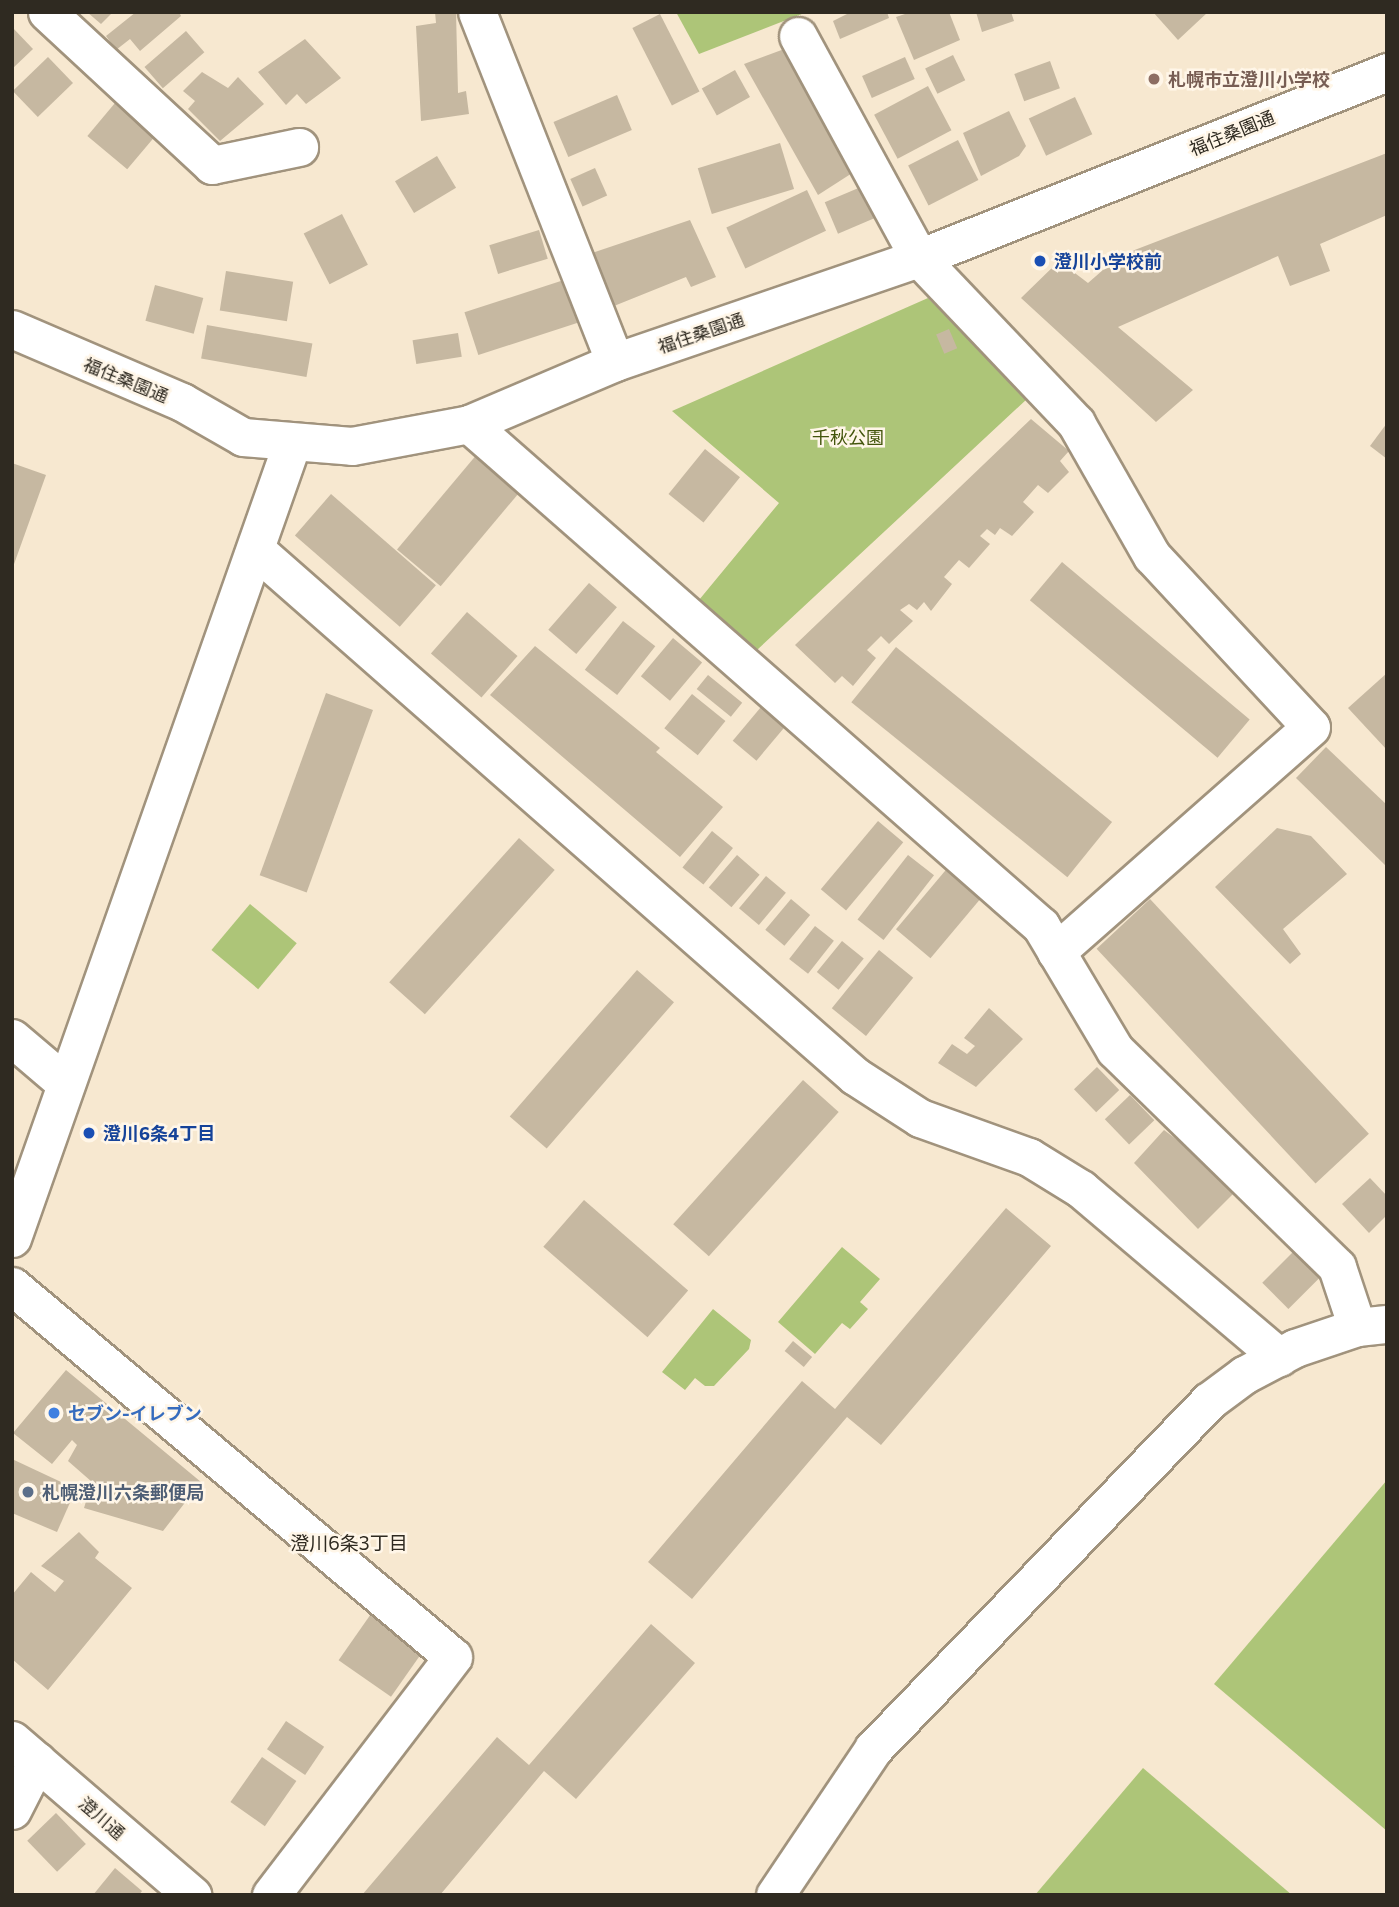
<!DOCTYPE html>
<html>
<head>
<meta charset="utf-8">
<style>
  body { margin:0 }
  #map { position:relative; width:1399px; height:1907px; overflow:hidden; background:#f7e8d0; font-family:Commissioner,"Noto Sans JP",sans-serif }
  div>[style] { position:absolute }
  .green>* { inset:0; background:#adc578; transform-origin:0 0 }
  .building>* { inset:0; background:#c6b8a1; transform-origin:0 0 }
  .roads { filter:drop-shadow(2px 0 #a1937d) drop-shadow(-2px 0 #a1937d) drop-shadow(0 2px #a1937d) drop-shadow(0 -2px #a1937d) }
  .minor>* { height:37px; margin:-18.5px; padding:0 18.5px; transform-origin:18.5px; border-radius:18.5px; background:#fff }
  .dots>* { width:19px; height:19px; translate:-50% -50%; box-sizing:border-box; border:4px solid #fff6e8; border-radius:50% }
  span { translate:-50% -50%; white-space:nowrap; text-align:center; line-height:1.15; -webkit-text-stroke:5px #fff6e8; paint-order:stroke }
  .education-label { font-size:18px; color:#785e54; font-weight:700 }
  .left { translate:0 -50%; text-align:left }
  .street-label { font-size:18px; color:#2f2a21 }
  .transit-label { font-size:18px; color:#164399; font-weight:700 }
  .park-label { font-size:18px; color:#43550c }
  .shop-label { font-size:18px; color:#366cbe; font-weight:700 }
  .service-label { font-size:18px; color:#4e5e75; font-weight:700 }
  .neighbourhood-label { font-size:19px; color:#2f2a21 }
  .frame { position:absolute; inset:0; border:14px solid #2f2a21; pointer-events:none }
</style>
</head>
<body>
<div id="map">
  <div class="green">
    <i style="clip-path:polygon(676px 12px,807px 12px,699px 54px)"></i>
    <i style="clip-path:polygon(928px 298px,1027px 399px,757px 650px,699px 600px,779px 503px,672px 411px)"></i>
    <i style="left:250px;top:904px;width:61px;height:60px;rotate:40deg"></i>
    <i style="clip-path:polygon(842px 1247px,880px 1279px,860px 1302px,868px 1309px,850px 1329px,842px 1323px,815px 1354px,778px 1322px)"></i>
    <i style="clip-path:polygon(713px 1309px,751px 1340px,749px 1349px,714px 1386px,705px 1386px,695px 1378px,685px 1390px,662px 1372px)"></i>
    <i style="clip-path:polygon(1387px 1480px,1387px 1831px,1214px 1684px)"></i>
    <i style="clip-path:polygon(1143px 1768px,1292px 1895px,1035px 1895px)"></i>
  </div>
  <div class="building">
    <i style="clip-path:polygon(87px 12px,113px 12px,101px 24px)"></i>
    <i style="clip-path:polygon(136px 12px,179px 12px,181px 16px,140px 51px,130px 39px,116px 50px,106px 36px)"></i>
    <i style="clip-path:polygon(435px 12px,456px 12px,458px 93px,466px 91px,469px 114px,421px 121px,416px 26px,436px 23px)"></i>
    <i style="clip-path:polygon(851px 12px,887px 12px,889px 18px,840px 39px,833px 21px)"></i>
    <i style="clip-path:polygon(911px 12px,949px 12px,960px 40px,914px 60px,896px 17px)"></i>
    <i style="clip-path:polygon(976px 12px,1011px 12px,1014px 21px,982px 32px)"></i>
    <i style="clip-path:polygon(1153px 12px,1208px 12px,1178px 40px)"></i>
    <i style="left:660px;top:14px;width:87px;height:31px;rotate:63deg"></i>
    <i style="clip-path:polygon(12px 27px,33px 49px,12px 69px)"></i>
    <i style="left:186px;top:31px;width:28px;height:55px;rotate:49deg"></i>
    <i style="clip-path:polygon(305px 39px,341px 78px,306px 104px,297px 94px,286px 105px,258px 72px)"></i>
    <i style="clip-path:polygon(787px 48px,860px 168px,818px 195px,744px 64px)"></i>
    <i style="left:953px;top:55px;width:28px;height:31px;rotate:64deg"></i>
    <i style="left:48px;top:57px;width:36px;height:49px;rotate:46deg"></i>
    <i style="left:905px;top:57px;width:24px;height:47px;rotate:66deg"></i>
    <i style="left:1050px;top:61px;width:29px;height:38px;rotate:70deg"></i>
    <i style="left:735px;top:70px;width:31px;height:38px;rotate:61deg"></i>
    <i style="clip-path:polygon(202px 72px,228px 88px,238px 77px,264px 104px,220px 141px,188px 109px,195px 101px,183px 91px)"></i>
    <i style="left:928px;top:86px;width:50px;height:61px;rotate:62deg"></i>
    <i style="left:617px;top:95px;width:38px;height:69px;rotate:67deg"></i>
    <i style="left:1075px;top:97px;width:41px;height:51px;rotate:65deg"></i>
    <i style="left:115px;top:103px;width:52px;height:43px;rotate:40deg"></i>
    <i style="clip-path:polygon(1009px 111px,1026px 146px,1019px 156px,981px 176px,963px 133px)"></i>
    <i style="left:958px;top:140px;width:45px;height:56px;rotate:63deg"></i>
    <i style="left:780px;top:143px;width:48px;height:86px;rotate:73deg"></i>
    <i style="clip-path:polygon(1387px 153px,1387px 215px,1320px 244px,1330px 271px,1290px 286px,1278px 256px,1118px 327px,1193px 390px,1156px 422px,1021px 298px,1059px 261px,1088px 283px,1119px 256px)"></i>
    <i style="left:437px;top:156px;width:37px;height:49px;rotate:59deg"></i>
    <i style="left:595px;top:168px;width:30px;height:27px;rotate:66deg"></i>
    <i style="left:868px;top:184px;width:34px;height:47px;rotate:67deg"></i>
    <i style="left:807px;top:190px;width:45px;height:89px;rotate:65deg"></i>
    <i style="left:342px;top:214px;width:57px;height:43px;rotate:63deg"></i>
    <i style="clip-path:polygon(690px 220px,716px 277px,691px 287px,686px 277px,614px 306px,592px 253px)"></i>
    <i style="left:539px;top:230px;width:30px;height:52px;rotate:73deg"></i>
    <i style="left:226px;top:271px;width:68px;height:40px;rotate:9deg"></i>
    <i style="left:570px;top:278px;width:45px;height:111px;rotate:72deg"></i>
    <i style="left:155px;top:285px;width:50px;height:37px;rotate:15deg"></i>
    <i style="left:207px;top:325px;width:107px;height:34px;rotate:10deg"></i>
    <i style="left:949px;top:329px;width:21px;height:14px;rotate:67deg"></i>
    <i style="left:458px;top:333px;width:24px;height:46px;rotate:81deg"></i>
    <i style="clip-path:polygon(1031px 419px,1069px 451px,1060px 461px,1069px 472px,1048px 493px,1038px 485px,1023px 502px,1034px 512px,1012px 536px,1000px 528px,995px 535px,987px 529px,980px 536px,990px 544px,969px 568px,959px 560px,944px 577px,952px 584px,931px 611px,924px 602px,917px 610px,909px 604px,900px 610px,913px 621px,889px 644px,881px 636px,867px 650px,876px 658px,853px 686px,842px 676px,835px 683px,795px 645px)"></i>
    <i style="clip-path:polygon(1387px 423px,1387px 459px,1370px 446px)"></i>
    <i style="left:705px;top:449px;width:45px;height:58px;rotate:39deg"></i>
    <i style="left:478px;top:453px;width:57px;height:126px;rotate:40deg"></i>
    <i style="clip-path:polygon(12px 463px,46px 475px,13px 567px,12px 567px)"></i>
    <i style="left:331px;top:494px;width:139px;height:55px;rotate:41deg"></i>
    <i style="left:1062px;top:562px;width:245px;height:50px;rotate:40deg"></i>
    <i style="left:589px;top:583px;width:37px;height:62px;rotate:41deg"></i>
    <i style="left:467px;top:612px;width:67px;height:55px;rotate:41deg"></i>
    <i style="left:623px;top:621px;width:41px;height:62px;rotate:38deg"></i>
    <i style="left:673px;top:638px;width:38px;height:50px;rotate:40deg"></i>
    <i style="clip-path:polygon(535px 646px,660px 748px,656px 752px,723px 807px,680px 857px,490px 695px)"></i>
    <i style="left:896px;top:647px;width:278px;height:71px;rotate:39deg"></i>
    <i style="clip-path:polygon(1387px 673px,1387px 750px,1348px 708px)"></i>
    <i style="left:708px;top:675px;width:44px;height:18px;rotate:39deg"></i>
    <i style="left:326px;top:693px;width:50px;height:194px;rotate:20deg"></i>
    <i style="left:692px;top:694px;width:43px;height:44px;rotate:39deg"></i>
    <i style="left:761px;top:707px;width:31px;height:44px;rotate:40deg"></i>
    <i style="clip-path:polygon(1326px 747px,1387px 805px,1387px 867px,1296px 778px)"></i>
    <i style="left:878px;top:821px;width:33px;height:89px;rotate:40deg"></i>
    <i style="clip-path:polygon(1277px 828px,1311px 836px,1347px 874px,1283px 929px,1301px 954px,1290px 964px,1215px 887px)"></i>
    <i style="left:712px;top:831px;width:27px;height:47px;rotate:39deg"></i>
    <i style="left:519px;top:838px;width:48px;height:194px;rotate:42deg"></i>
    <i style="left:737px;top:855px;width:30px;height:43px;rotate:41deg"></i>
    <i style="left:908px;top:855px;width:33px;height:82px;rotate:38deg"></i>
    <i style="left:950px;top:865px;width:45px;height:84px;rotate:40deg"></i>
    <i style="left:766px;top:876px;width:26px;height:42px;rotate:40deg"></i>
    <i style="left:791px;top:899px;width:25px;height:40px;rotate:40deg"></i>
    <i style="left:1150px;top:899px;width:321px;height:73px;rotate:47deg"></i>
    <i style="left:815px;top:926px;width:24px;height:42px;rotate:38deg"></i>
    <i style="left:842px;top:941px;width:28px;height:40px;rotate:39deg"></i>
    <i style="left:879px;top:950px;width:44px;height:75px;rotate:39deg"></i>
    <i style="left:637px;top:970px;width:49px;height:194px;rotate:41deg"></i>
    <i style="clip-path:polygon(989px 1008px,1023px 1039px,976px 1087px,938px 1063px,952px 1044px,967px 1054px,975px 1046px,964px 1038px)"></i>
    <i style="left:1097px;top:1067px;width:32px;height:32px;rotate:46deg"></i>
    <i style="left:803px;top:1080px;width:48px;height:194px;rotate:42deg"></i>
    <i style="left:1130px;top:1095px;width:35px;height:35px;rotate:46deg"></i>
    <i style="clip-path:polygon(1164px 1130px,1180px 1142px,1186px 1135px,1239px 1188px,1198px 1229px,1134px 1163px)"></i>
    <i style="clip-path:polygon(1370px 1178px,1387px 1196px,1387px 1215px,1369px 1233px,1342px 1204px)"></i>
    <i style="left:584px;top:1200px;width:138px;height:62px;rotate:41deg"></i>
    <i style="clip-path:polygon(1006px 1208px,1051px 1246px,881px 1445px,847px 1417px,692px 1599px,648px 1562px,802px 1381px,835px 1409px)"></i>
    <i style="left:1299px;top:1246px;width:37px;height:52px;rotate:45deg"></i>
    <i style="left:793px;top:1341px;width:25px;height:13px;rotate:40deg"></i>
    <i style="clip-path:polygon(66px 1370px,201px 1482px,163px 1531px,84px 1508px,92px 1482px,68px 1461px,77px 1445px,72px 1440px,52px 1464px,13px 1433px)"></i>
    <i style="clip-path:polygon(12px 1459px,76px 1489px,57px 1532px,12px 1513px)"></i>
    <i style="clip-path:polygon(79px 1532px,99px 1552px,95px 1558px,132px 1588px,48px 1690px,12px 1659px,12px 1595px,31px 1572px,55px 1592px,64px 1581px,41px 1566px)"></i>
    <i style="left:373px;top:1611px;width:64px;height:60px;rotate:35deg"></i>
    <i style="clip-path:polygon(651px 1624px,695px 1663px,576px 1799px,544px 1771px,440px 1895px,362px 1895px,497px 1737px,529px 1765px)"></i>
    <i style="left:286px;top:1721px;width:46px;height:34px;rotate:34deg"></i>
    <i style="left:262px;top:1757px;width:42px;height:55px;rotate:35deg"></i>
    <i style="left:56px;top:1813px;width:43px;height:40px;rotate:46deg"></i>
    <i style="clip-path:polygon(115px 1868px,142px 1891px,139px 1895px,93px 1895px)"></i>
  </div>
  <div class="roads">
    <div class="minor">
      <i style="left:47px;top:12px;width:225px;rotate:42.8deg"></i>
      <i style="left:212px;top:165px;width:89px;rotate:-11.7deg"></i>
      <i style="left:477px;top:12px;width:376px;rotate:68.5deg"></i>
      <i style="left:798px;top:36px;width:253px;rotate:61.4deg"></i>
      <i style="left:919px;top:258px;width:228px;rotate:46.4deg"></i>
      <i style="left:1076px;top:423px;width:153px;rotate:60.3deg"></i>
      <i style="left:1152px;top:556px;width:233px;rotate:47.1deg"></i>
      <i style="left:1311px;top:727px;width:340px;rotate:138.6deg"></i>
      <i style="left:12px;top:329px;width:185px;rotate:23.2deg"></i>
      <i style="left:182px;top:402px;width:70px;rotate:29.8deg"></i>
      <i style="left:243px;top:437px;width:109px;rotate:4.7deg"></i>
      <i style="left:352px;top:446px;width:119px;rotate:-10.6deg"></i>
      <i style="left:469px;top:424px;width:159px;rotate:-23deg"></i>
      <i style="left:615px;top:362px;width:321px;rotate:-18.9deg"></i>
      <i style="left:919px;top:258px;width:504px;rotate:-21.67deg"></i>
      <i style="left:469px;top:424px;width:761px;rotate:41.27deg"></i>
      <i style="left:1041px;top:926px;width:144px;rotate:59.2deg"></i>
      <i style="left:1115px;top:1050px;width:310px;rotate:44.3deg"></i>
      <i style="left:1337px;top:1267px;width:63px;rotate:71.6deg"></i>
      <i style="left:256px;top:550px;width:797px;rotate:41.29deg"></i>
      <i style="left:855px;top:1076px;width:77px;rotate:32.9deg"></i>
      <i style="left:920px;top:1118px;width:116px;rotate:19.7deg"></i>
      <i style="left:1029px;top:1157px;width:61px;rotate:31.6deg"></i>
      <i style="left:1081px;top:1189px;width:260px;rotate:40.3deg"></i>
      <i style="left:12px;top:1038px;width:70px;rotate:40.3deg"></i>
      <i style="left:12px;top:1238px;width:843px;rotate:-70.6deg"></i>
      <i style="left:12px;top:1286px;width:576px;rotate:40.07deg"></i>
      <i style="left:453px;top:1657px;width:300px;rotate:127.4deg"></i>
      <i style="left:12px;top:1740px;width:238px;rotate:40.7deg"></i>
      <i style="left:12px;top:1810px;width:55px;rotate:-63deg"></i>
      <i style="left:775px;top:1895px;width:176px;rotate:-56.1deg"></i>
      <i style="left:873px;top:1749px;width:484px;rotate:-46deg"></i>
      <i style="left:1209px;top:1401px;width:44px;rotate:-36.6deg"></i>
      <i style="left:1244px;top:1375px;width:58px;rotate:-27.9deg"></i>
      <i style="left:1295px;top:1348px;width:65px;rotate:-18.7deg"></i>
      <i style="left:1357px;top:1327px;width:30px;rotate:-6deg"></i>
    </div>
  </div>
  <div class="dots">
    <i style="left:1154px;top:79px;background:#8d6e63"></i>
    <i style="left:1040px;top:261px;background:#1a4fb4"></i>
    <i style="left:89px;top:1133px;background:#1a4fb4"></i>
    <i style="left:54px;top:1413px;background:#3f7fe0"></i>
    <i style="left:28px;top:1492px;background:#5c6f8a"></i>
  </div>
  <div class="education-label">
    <span class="left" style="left:1168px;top:79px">札幌市立澄川小学校</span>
  </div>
  <div class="street-label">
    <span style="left:1232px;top:133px;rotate:-22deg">福住桑園通</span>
    <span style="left:701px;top:333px;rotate:-19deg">福住桑園通</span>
    <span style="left:126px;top:380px;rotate:22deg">福住桑園通</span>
    <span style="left:102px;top:1818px;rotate:41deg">澄川通</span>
  </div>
  <div class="transit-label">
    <span class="left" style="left:1054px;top:261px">澄川小学校前</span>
    <span class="left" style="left:103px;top:1133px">澄川6条4丁目</span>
  </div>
  <div class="park-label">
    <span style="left:848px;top:437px">千秋公園</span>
  </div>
  <div class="shop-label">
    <span class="left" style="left:68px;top:1413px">セブン-イレブン</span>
  </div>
  <div class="service-label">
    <span class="left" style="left:42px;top:1492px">札幌澄川六条郵便局</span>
  </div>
  <div class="neighbourhood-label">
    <span style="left:349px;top:1543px">澄川6条3丁目</span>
  </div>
  <div class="frame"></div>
</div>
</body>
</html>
